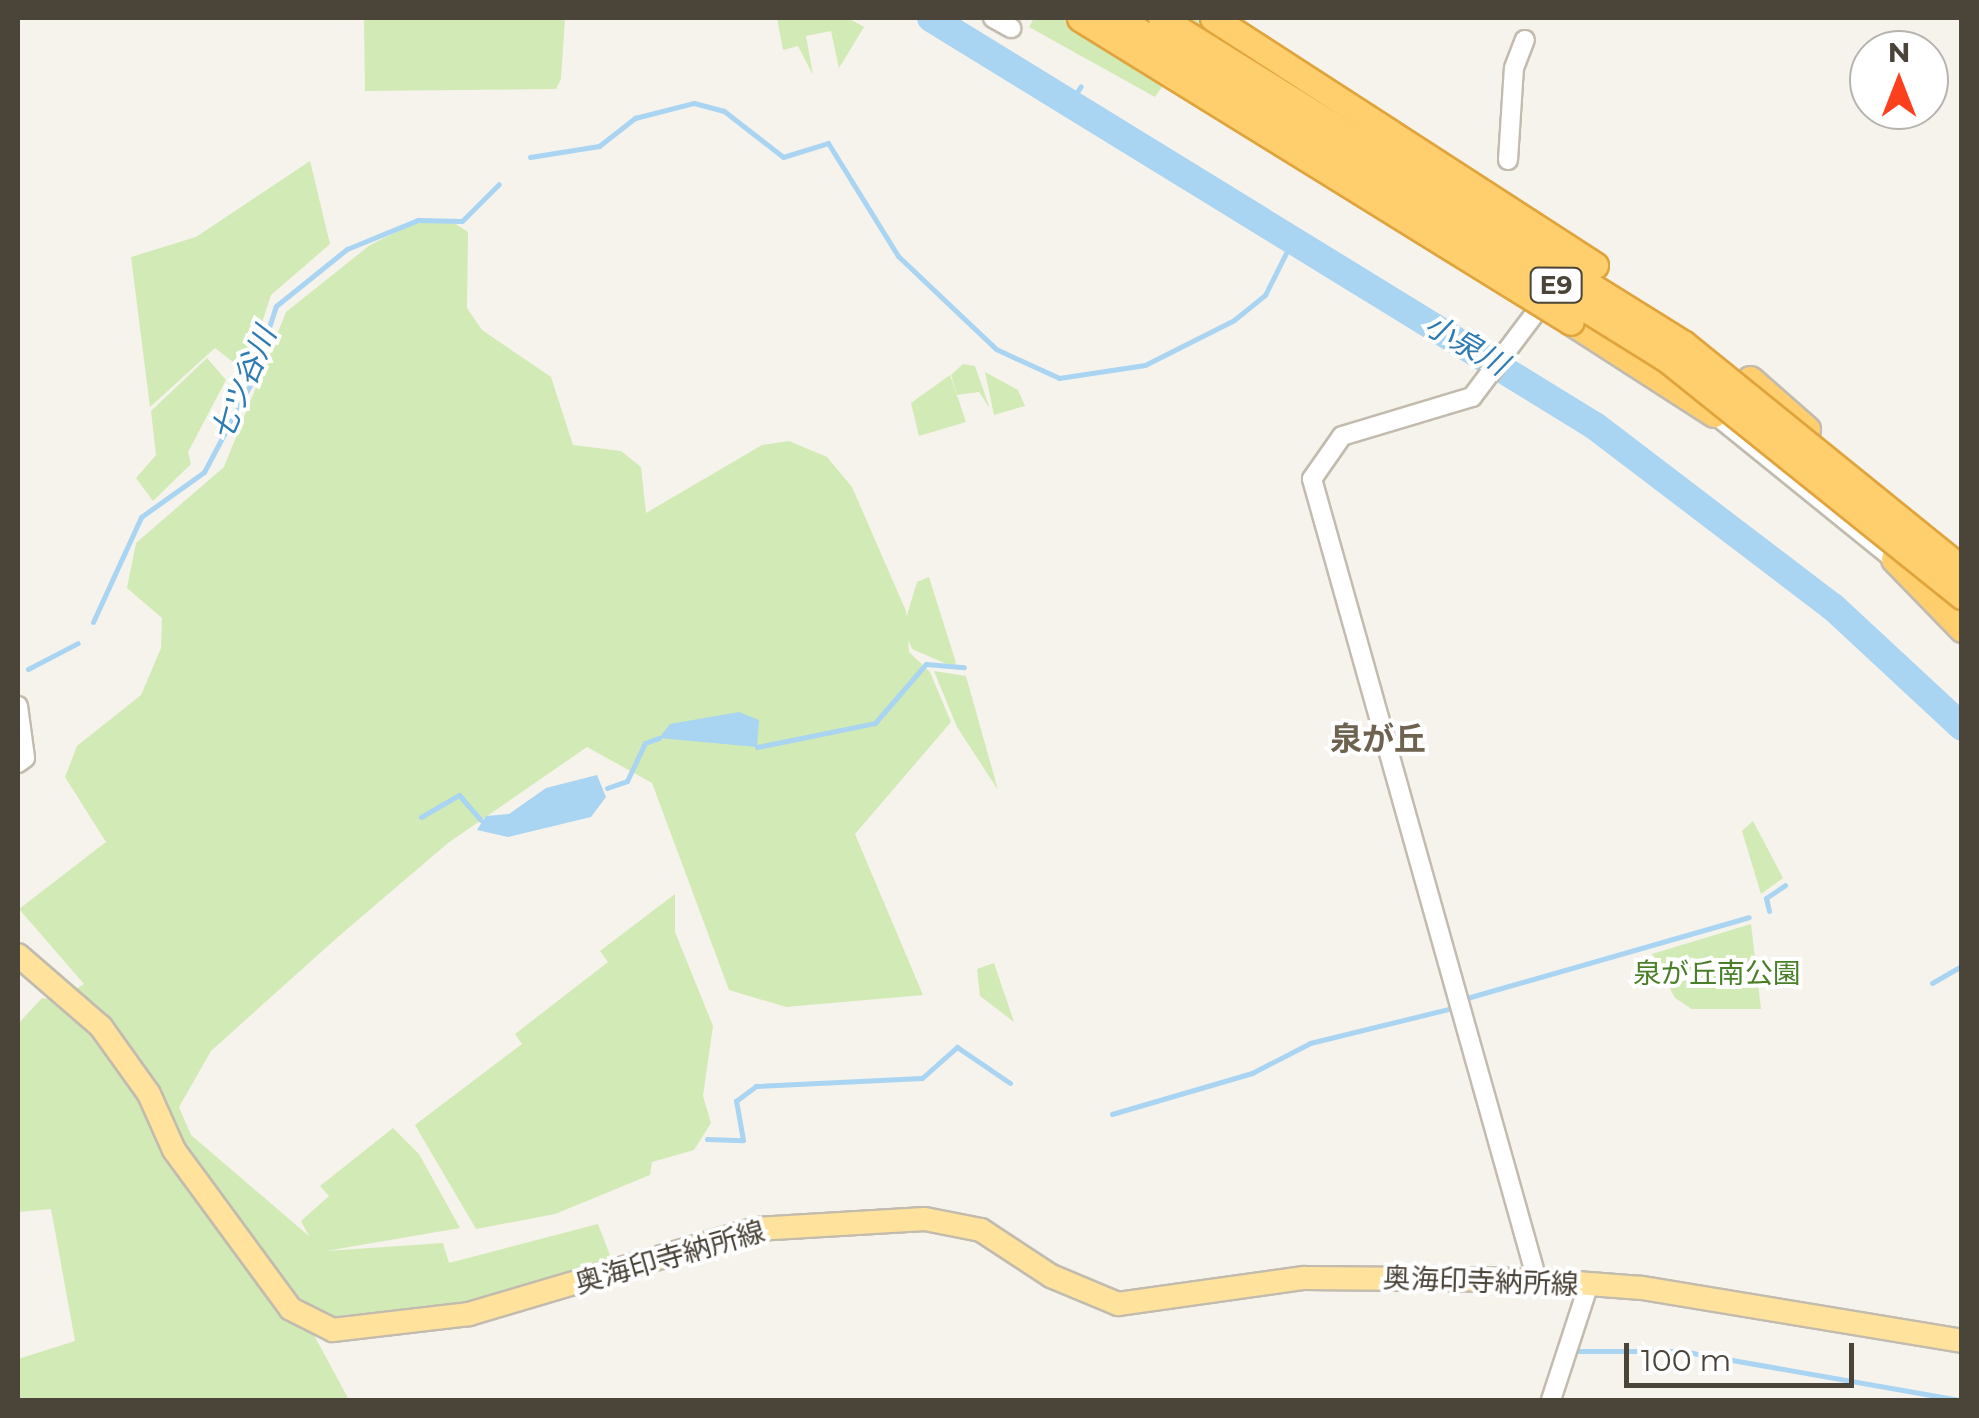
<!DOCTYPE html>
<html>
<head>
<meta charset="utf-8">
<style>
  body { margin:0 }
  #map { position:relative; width:1979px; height:1418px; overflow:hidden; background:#f6f3ec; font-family:Montserrat,"Noto Sans JP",sans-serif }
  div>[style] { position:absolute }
  .green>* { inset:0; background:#d2eab5 }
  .water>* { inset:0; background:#a9d4f2 }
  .stream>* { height:5px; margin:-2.5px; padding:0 2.5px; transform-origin:2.5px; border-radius:2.5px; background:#a9d4f2 }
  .river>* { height:28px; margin:-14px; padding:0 14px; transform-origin:14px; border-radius:14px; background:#a9d4f2 }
  .roads { filter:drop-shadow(2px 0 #c2bbae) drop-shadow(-2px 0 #c2bbae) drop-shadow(0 2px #c2bbae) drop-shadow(0 -2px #c2bbae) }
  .minor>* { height:18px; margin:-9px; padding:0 9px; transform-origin:9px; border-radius:9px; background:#fff }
  .major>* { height:22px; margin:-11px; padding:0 11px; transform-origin:11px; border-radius:11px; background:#ffe39c }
  .highway>* { height:25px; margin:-12.5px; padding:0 12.5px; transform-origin:12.5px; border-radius:12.5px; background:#ffcf6e }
  .bridges { filter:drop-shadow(2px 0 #e0a43c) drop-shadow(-2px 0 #e0a43c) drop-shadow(0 2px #e0a43c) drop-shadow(0 -2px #e0a43c) }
  .highway-bridge>* { height:25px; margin:-12.5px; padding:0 12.5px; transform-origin:12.5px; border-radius:12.5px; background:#ffcf6e }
  span { translate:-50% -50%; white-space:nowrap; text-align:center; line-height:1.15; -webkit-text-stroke:8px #fff; paint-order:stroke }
  .shield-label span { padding:2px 8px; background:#fff; border:2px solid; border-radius:8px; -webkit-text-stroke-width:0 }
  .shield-label { font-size:25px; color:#4b4439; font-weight:700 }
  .park-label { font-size:28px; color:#4a7f2a }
  .street-label { font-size:28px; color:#4b4439 }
  .water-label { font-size:30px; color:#2e7ab2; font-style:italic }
  .quarter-label { font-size:32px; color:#6e6250; font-weight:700 }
  .frame { position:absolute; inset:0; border:20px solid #4b4439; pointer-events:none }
  .north { position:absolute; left:1849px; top:30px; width:100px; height:100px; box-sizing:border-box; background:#fff; border:2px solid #b7b4b0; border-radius:50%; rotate:0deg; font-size:28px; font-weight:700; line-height:40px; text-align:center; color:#4b4439 }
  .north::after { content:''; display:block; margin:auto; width:35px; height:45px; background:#fc3f1d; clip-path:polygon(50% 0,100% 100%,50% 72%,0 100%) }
  .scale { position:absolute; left:1624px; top:1343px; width:230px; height:45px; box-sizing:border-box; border:5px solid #4b4439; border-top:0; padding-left:12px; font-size:30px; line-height:35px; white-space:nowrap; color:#4b4439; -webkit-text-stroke:8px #fff; paint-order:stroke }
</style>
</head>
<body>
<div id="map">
  <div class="green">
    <i style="clip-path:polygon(364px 18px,565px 18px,561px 79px,556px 89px,365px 91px)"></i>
    <i style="clip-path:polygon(848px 18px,864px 27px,839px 68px,831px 31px,806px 36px,813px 75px,798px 46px,783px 50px,777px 18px)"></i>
    <i style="clip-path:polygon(1034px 18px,1208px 18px,1155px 97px,1029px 27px)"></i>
    <i style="clip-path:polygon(310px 161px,330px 244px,271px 295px,246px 372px,215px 348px,150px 407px,131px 257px,196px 237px)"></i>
    <i style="clip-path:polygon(419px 221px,451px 221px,468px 232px,467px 308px,482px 330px,551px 377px,573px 445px,621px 451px,641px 467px,646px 513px,762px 445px,789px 441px,827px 457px,852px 487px,906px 611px,909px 652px,930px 672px,951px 722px,855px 834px,923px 995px,786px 1007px,729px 990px,652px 783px,587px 747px,448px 843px,339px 936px,211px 1051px,179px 1107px,191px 1135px,309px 1236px,301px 1221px,329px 1196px,320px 1186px,393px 1128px,419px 1154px,460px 1228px,326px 1251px,443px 1243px,449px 1263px,598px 1224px,611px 1258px,595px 1271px,469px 1305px,308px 1324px,349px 1400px,18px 1400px,18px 1359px,75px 1341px,51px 1209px,18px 1212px,18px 1024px,42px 998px,58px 1001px,84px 984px,19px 909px,106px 842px,65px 777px,77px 746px,141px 695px,161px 648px,162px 618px,127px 588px,136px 543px,224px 467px,286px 312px,370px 245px)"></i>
    <i style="clip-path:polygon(207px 358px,226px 380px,188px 452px,191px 464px,153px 501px,136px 478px,156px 455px,151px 411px)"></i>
    <i style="clip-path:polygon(963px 364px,975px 366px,990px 409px,979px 392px,957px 395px,951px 375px)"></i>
    <i style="clip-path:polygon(985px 372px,1018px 390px,1025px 406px,994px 415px)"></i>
    <i style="clip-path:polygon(950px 375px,966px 422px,919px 436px,911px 403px)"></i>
    <i style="clip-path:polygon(929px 577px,956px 663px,951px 666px,912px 649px,903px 628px,917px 582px)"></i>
    <i style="clip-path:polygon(934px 671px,966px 676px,998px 790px,957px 727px)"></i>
    <i style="clip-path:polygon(1753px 821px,1783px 878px,1761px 894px,1742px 831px)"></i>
    <i style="clip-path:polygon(675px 894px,675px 932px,713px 1026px,703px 1096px,711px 1123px,694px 1150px,652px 1162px,650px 1175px,555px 1214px,476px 1229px,415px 1125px,522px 1044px,515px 1034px,608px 962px,600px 951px)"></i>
    <i style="clip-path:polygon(1751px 924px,1761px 1009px,1692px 1009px,1675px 998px,1652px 954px)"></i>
    <i style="clip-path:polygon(994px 963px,1014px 1022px,980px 996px,977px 969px)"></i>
  </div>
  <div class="water">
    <i style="clip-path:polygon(739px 712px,759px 720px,757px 747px,659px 738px,670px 724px)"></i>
    <i style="clip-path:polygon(597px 775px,606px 797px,591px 817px,508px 837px,477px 830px,486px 816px,509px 814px,546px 788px)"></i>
  </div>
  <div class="stream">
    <i style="left:1069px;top:105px;width:22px;rotate:-58deg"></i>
    <i style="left:530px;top:157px;width:70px;rotate:-9.1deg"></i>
    <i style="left:599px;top:146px;width:46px;rotate:-37.9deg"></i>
    <i style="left:635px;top:118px;width:61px;rotate:-14.3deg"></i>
    <i style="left:694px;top:103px;width:31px;rotate:15deg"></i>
    <i style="left:724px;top:111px;width:75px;rotate:37.9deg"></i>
    <i style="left:783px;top:157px;width:47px;rotate:-17.3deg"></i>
    <i style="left:828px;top:143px;width:133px;rotate:58.2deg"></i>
    <i style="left:898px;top:256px;width:135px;rotate:43.5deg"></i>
    <i style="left:996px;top:349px;width:69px;rotate:24.7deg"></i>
    <i style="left:1059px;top:378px;width:87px;rotate:-8.6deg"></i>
    <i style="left:1145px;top:365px;width:100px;rotate:-26.8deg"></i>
    <i style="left:1234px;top:320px;width:40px;rotate:-39deg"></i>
    <i style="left:1265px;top:295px;width:56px;rotate:-63.4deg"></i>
    <i style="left:93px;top:622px;width:115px;rotate:-65.4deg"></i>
    <i style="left:141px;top:517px;width:77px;rotate:-35.5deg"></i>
    <i style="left:204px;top:472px;width:98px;rotate:-62.1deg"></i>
    <i style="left:250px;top:385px;width:83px;rotate:-71.8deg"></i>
    <i style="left:276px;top:306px;width:91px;rotate:-38.8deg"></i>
    <i style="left:347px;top:249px;width:77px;rotate:-22.2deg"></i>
    <i style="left:418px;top:220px;width:44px;rotate:1.3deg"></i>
    <i style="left:462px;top:221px;width:52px;rotate:-45deg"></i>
    <i style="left:28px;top:669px;width:56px;rotate:-27.5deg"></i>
    <i style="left:757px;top:747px;width:120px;rotate:-11.5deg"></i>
    <i style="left:875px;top:723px;width:78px;rotate:-49.2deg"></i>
    <i style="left:926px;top:664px;width:38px;rotate:5deg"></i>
    <i style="left:607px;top:788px;width:21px;rotate:-19deg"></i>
    <i style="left:627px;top:781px;width:42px;rotate:-64.7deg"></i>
    <i style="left:645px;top:743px;width:15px;rotate:-20deg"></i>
    <i style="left:421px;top:817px;width:44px;rotate:-30.1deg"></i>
    <i style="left:459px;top:795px;width:33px;rotate:49deg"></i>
    <i style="left:1769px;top:911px;width:13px;rotate:-103deg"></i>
    <i style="left:1766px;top:898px;width:23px;rotate:-34deg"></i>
    <i style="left:1932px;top:983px;width:34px;rotate:-30deg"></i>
    <i style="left:1467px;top:998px;width:293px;rotate:-16deg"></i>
    <i style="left:1112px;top:1114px;width:146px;rotate:-16.3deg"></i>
    <i style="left:1252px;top:1073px;width:65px;rotate:-27.3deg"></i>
    <i style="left:1310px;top:1043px;width:142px;rotate:-13.8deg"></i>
    <i style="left:707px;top:1139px;width:36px;rotate:2deg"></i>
    <i style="left:743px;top:1140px;width:40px;rotate:-100deg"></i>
    <i style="left:736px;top:1101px;width:25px;rotate:-37deg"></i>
    <i style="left:756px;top:1086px;width:166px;rotate:-2.8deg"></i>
    <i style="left:922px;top:1078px;width:47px;rotate:-41.5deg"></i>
    <i style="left:957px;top:1047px;width:64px;rotate:34.2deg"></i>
    <i style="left:1578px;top:1351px;width:103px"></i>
    <i style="left:1681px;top:1351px;width:281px;rotate:10deg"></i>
  </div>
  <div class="river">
    <i style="left:931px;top:18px;width:779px;rotate:31.57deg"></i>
    <i style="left:1595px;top:426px;width:299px;rotate:37.3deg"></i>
    <i style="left:1833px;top:607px;width:176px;rotate:42.9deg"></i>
  </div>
  <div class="roads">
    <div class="minor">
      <i style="left:993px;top:18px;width:21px;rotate:29deg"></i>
      <i style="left:1508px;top:160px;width:92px;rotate:-86.3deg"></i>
      <i style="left:1514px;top:68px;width:30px;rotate:-69deg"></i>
      <i style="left:1707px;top:408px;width:250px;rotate:39deg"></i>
      <i style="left:18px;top:706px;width:52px;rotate:82.3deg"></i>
      <i style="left:25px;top:758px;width:9px;rotate:144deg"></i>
      <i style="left:1537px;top:1280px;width:832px;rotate:-105.69deg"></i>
      <i style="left:1312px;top:479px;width:52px;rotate:-55.1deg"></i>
      <i style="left:1342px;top:436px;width:136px;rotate:-16.7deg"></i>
      <i style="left:1472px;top:397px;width:126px;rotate:-53deg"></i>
      <i style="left:1551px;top:1400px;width:122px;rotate:-71.9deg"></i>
    </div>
    <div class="major">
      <i style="left:18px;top:955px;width:110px;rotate:40.9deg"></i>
      <i style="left:101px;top:1027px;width:82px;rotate:54.4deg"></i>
      <i style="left:149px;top:1094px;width:61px;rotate:65.9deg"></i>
      <i style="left:174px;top:1150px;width:197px;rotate:53.7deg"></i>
      <i style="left:291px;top:1309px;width:47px;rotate:26.6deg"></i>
      <i style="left:333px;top:1330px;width:137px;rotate:-6.7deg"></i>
      <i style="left:469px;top:1314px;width:299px;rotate:-16.5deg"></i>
      <i style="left:756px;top:1229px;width:169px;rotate:-3.4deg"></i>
      <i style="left:925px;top:1219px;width:57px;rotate:11.1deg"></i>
      <i style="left:981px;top:1230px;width:84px;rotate:33.3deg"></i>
      <i style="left:1051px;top:1276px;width:73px;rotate:22.7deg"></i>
      <i style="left:1118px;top:1304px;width:188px;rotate:-8deg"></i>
      <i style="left:1304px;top:1278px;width:233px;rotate:0.5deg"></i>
      <i style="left:1537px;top:1280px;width:105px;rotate:4.4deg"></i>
      <i style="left:1642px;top:1288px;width:324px;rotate:9.4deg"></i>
    </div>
    <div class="highway">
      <i style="left:1571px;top:322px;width:170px;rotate:32.8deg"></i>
      <i style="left:1750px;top:379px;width:76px;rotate:41.3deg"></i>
      <i style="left:1894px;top:559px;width:98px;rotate:45.8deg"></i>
    </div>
  </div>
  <div class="bridges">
    <div class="highway-bridge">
      <i style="left:1080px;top:18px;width:577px;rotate:31.76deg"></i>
      <i style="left:1118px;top:18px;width:648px;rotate:31.87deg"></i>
      <i style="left:1668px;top:360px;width:377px;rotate:38.8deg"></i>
      <i style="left:1161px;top:18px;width:616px;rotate:31.94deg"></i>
      <i style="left:1684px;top:344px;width:358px;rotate:39deg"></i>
      <i style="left:1213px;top:18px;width:455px;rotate:32.9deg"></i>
    </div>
  </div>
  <div class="shield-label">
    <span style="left:1556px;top:285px">E9</span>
  </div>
  <div class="park-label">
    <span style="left:1717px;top:973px">泉が丘南公園</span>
  </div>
  <div class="street-label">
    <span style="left:670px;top:1257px;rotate:-16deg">奥海印寺納所線</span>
    <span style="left:1481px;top:1281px;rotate:2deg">奥海印寺納所線</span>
  </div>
  <div class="water-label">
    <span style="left:1466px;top:345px;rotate:30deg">小泉川</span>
    <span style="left:244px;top:384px;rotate:-67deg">七ツ谷川</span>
  </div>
  <div class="quarter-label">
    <span style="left:1378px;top:739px">泉が丘</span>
  </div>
  <div class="frame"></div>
  <div class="north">N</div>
  <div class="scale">100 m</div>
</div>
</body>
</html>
